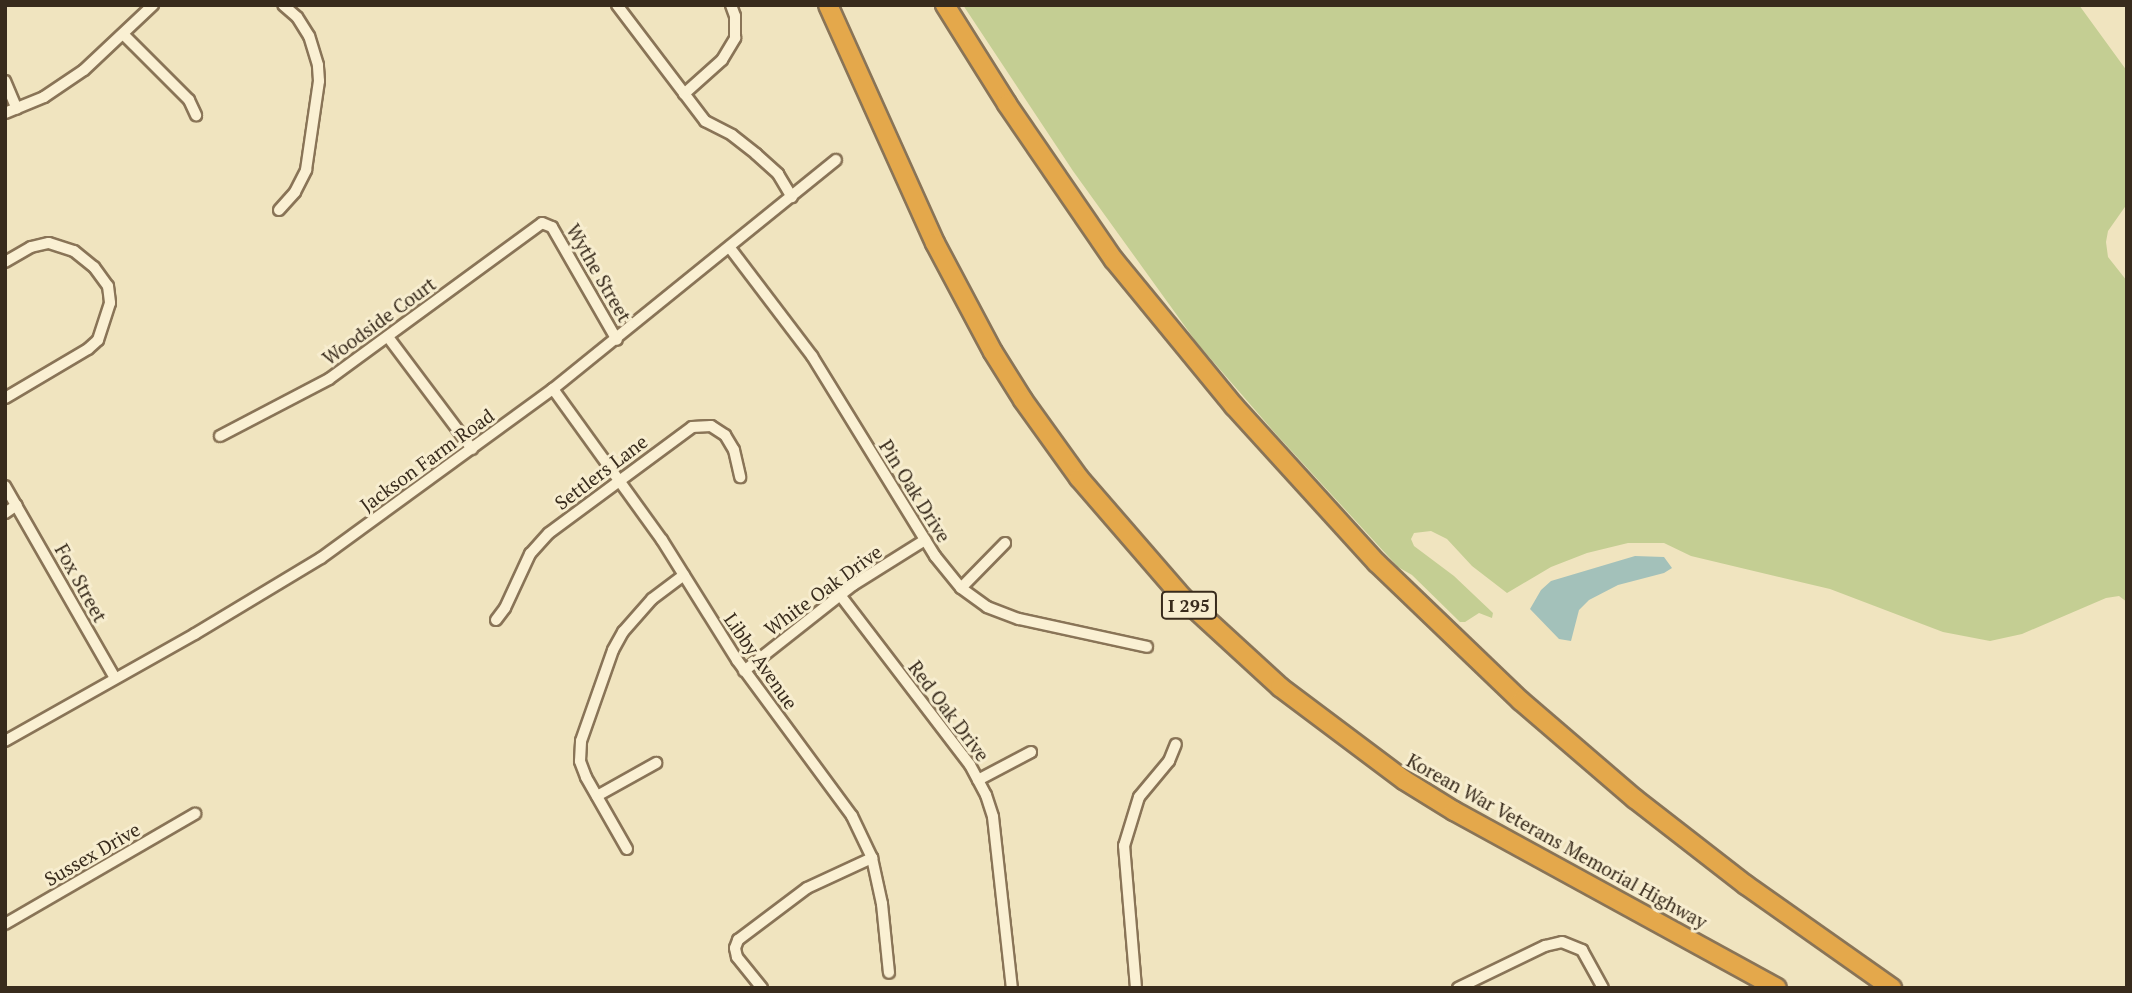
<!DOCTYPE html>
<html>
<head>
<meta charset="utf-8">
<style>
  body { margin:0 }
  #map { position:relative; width:2132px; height:993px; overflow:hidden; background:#f0e4bf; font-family:"PT Serif",serif }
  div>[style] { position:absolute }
  .green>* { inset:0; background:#c4ce93 }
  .water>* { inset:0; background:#a3c1ba }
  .roads { filter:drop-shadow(2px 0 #897457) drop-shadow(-2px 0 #897457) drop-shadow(0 2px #897457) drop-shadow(0 -2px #897457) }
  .street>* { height:10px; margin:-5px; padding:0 5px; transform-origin:5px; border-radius:5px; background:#faf0d3 }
  .highway>* { height:18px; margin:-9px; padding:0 9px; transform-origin:9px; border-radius:9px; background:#e4a84b }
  span { translate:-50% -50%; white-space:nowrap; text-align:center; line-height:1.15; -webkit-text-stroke:6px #f7edcf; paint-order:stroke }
  .shield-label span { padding:2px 5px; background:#f7edcf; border:2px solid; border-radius:5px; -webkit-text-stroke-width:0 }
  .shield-label { font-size:18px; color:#382b1c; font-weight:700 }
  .street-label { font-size:19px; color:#382b1c }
  .frame { position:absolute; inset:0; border:7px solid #382b1c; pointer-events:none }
</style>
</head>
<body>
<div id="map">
  <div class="green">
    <i style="clip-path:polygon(963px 5px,2079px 5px,2127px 71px,2127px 204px,2108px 231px,2106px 242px,2108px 257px,2127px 281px,2127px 602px,2119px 596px,2106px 598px,2022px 634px,1990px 641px,1943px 632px,1830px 589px,1691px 556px,1664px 543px,1628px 543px,1587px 553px,1551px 567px,1507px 593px,1472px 566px,1447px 539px,1431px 531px,1414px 533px,1411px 539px,1414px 546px,1454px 576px,1493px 613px,1492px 618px,1479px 613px,1465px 622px,1460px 622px,1412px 575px,1398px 567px,1275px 433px,1197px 343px,1073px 171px)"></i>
  </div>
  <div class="water">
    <i style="clip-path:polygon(1635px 556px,1664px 557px,1672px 568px,1664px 573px,1618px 585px,1589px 600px,1579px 610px,1571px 641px,1559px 639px,1530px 609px,1541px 590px,1551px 581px)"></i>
  </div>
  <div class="roads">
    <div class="street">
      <i style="left:617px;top:5px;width:146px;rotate:52.8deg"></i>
      <i style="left:705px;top:121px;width:30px;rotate:27deg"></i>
      <i style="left:732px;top:135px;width:31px;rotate:38deg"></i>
      <i style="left:756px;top:154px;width:30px;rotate:42deg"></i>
      <i style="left:778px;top:174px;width:27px;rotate:59deg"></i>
      <i style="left:124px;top:35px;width:92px;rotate:45deg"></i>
      <i style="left:189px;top:100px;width:17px;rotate:65deg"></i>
      <i style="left:5px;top:81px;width:30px;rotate:67deg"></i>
      <i style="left:684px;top:94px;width:51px;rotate:-41.8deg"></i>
      <i style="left:722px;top:60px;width:26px;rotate:-59deg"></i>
      <i style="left:735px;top:38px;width:22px;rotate:-90deg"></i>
      <i style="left:735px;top:16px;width:12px;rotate:-110deg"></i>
      <i style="left:5px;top:113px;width:42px;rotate:-22.3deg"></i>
      <i style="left:44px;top:97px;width:48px;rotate:-34deg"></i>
      <i style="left:84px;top:70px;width:95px;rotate:-43.3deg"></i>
      <i style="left:279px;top:210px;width:24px;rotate:-48deg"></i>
      <i style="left:295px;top:192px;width:25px;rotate:-63deg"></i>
      <i style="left:306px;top:170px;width:90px;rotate:-81.7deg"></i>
      <i style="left:319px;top:81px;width:16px;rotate:-94deg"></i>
      <i style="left:318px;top:65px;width:30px;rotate:-107deg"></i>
      <i style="left:309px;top:36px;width:22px;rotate:-122deg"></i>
      <i style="left:297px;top:17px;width:18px;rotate:-139deg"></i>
      <i style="left:730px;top:248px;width:136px;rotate:52.8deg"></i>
      <i style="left:812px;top:356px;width:235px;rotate:58.4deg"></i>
      <i style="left:935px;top:556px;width:41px;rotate:50.9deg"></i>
      <i style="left:961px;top:588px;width:32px;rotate:36deg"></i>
      <i style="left:987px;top:607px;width:34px;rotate:21deg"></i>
      <i style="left:1019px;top:619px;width:131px;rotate:12.3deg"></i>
      <i style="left:5px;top:262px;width:30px;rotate:-30deg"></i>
      <i style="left:31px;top:247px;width:18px;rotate:-13deg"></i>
      <i style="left:49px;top:243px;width:26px;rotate:18deg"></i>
      <i style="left:74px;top:251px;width:26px;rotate:39deg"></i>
      <i style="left:94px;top:267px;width:24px;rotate:54deg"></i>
      <i style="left:108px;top:286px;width:17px;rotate:83deg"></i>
      <i style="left:110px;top:303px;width:39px;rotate:108deg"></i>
      <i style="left:98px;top:340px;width:13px;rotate:138deg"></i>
      <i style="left:88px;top:349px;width:96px;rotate:149.4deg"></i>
      <i style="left:388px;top:337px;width:140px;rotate:53.1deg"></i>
      <i style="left:553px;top:389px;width:186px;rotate:54.2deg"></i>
      <i style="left:662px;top:540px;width:142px;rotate:58deg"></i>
      <i style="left:737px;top:660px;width:194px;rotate:53.6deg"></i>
      <i style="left:852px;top:816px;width:47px;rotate:64.5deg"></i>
      <i style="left:872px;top:858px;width:47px;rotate:77.7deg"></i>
      <i style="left:882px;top:904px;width:69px;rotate:84.2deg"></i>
      <i style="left:220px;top:436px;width:123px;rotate:-27.6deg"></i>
      <i style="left:329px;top:379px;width:264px;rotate:-36.2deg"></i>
      <i style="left:542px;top:223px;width:11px;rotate:22deg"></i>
      <i style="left:552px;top:227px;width:130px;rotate:60.1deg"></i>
      <i style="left:5px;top:486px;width:221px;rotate:60.2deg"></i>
      <i style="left:5px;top:513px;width:14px;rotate:-34deg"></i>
      <i style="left:961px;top:588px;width:63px;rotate:-45.6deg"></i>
      <i style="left:840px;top:595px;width:214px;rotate:52.6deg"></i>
      <i style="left:970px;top:765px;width:34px;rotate:62deg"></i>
      <i style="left:986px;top:795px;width:23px;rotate:72deg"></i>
      <i style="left:993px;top:817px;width:172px;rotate:83.7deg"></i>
      <i style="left:496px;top:620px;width:15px;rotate:-53deg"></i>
      <i style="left:505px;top:608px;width:60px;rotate:-65.2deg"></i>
      <i style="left:530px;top:554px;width:28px;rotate:-48deg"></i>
      <i style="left:549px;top:533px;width:178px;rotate:-36.5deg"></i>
      <i style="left:692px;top:427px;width:19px;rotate:-3deg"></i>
      <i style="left:711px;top:426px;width:17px;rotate:33deg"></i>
      <i style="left:725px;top:435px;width:17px;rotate:59deg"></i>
      <i style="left:734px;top:450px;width:28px;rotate:77deg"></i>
      <i style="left:744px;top:671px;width:139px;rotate:-38.3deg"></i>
      <i style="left:853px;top:585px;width:85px;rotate:-32deg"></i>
      <i style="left:5px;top:741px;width:218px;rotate:-29.4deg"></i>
      <i style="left:195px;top:634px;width:147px;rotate:-31.1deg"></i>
      <i style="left:321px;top:558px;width:287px;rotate:-36.1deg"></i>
      <i style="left:553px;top:389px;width:364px;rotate:-39deg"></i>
      <i style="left:978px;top:780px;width:60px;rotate:-27.8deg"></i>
      <i style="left:597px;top:796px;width:68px;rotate:-29.2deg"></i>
      <i style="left:627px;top:849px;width:83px;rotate:-119.7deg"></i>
      <i style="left:586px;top:777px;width:17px;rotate:-111deg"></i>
      <i style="left:580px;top:761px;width:20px;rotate:-87deg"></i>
      <i style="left:581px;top:741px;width:96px;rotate:-70.6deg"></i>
      <i style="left:613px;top:650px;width:21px;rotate:-61deg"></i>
      <i style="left:623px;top:632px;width:44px;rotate:-48.7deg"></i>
      <i style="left:652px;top:599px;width:40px;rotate:-37deg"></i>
      <i style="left:5px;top:924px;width:220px;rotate:-30.1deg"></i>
      <i style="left:762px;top:988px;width:40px;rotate:-129deg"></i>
      <i style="left:737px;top:957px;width:9px;rotate:-103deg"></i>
      <i style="left:735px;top:948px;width:9px;rotate:-69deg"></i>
      <i style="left:738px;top:940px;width:86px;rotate:-37deg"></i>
      <i style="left:807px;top:888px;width:72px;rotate:-24.8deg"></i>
      <i style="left:1136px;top:988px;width:143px;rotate:-94.8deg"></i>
      <i style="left:1124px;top:846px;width:51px;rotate:-73deg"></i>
      <i style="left:1139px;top:797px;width:47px;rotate:-50.2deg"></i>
      <i style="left:1169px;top:761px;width:18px;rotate:-68deg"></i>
      <i style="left:1458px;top:988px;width:97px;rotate:-25.8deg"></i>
      <i style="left:1545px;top:946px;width:17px;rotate:-13deg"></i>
      <i style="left:1562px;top:942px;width:22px;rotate:22deg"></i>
      <i style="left:1582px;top:950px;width:43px;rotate:61.1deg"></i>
    </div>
    <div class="highway">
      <i style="left:828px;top:5px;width:261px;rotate:65.8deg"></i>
      <i style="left:935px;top:243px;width:123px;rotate:62deg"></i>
      <i style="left:993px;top:352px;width:57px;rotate:58deg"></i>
      <i style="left:1023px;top:400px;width:96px;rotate:54.3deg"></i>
      <i style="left:1079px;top:478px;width:159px;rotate:49.1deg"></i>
      <i style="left:1183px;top:598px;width:132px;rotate:42.5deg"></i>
      <i style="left:1280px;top:687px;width:155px;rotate:36.9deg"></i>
      <i style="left:1404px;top:780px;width:59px;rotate:31.8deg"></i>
      <i style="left:1454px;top:811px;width:368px;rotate:28.7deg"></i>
      <i style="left:945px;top:5px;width:117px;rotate:57.9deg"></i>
      <i style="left:1007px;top:104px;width:189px;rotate:55.6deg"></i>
      <i style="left:1114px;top:260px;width:189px;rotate:50.6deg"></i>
      <i style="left:1234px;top:406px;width:212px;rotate:47.7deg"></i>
      <i style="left:1377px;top:563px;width:199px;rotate:43.8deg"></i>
      <i style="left:1521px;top:701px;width:150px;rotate:40.7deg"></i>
      <i style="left:1635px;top:799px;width:140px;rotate:37.8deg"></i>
      <i style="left:1746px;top:885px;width:179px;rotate:35.2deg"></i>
    </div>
  </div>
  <div class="shield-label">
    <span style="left:1189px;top:605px">I 295</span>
  </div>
  <div class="street-label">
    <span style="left:599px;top:273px;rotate:60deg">Wythe Street</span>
    <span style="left:379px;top:321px;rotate:-36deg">Woodside Court</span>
    <span style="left:427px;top:460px;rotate:-36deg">Jackson Farm Road</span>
    <span style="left:601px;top:472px;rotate:-37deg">Settlers Lane</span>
    <span style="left:915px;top:491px;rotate:58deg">Pin Oak Drive</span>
    <span style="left:81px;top:583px;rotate:61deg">Fox Street</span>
    <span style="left:823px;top:590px;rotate:-36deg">White Oak Drive</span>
    <span style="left:761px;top:661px;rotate:55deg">Libby Avenue</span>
    <span style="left:949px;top:711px;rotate:53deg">Red Oak Drive</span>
    <span style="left:1557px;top:841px;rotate:29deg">Korean War Veterans Memorial Highway</span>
    <span style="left:92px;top:854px;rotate:-30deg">Sussex Drive</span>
  </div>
  <div class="frame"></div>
</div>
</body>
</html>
